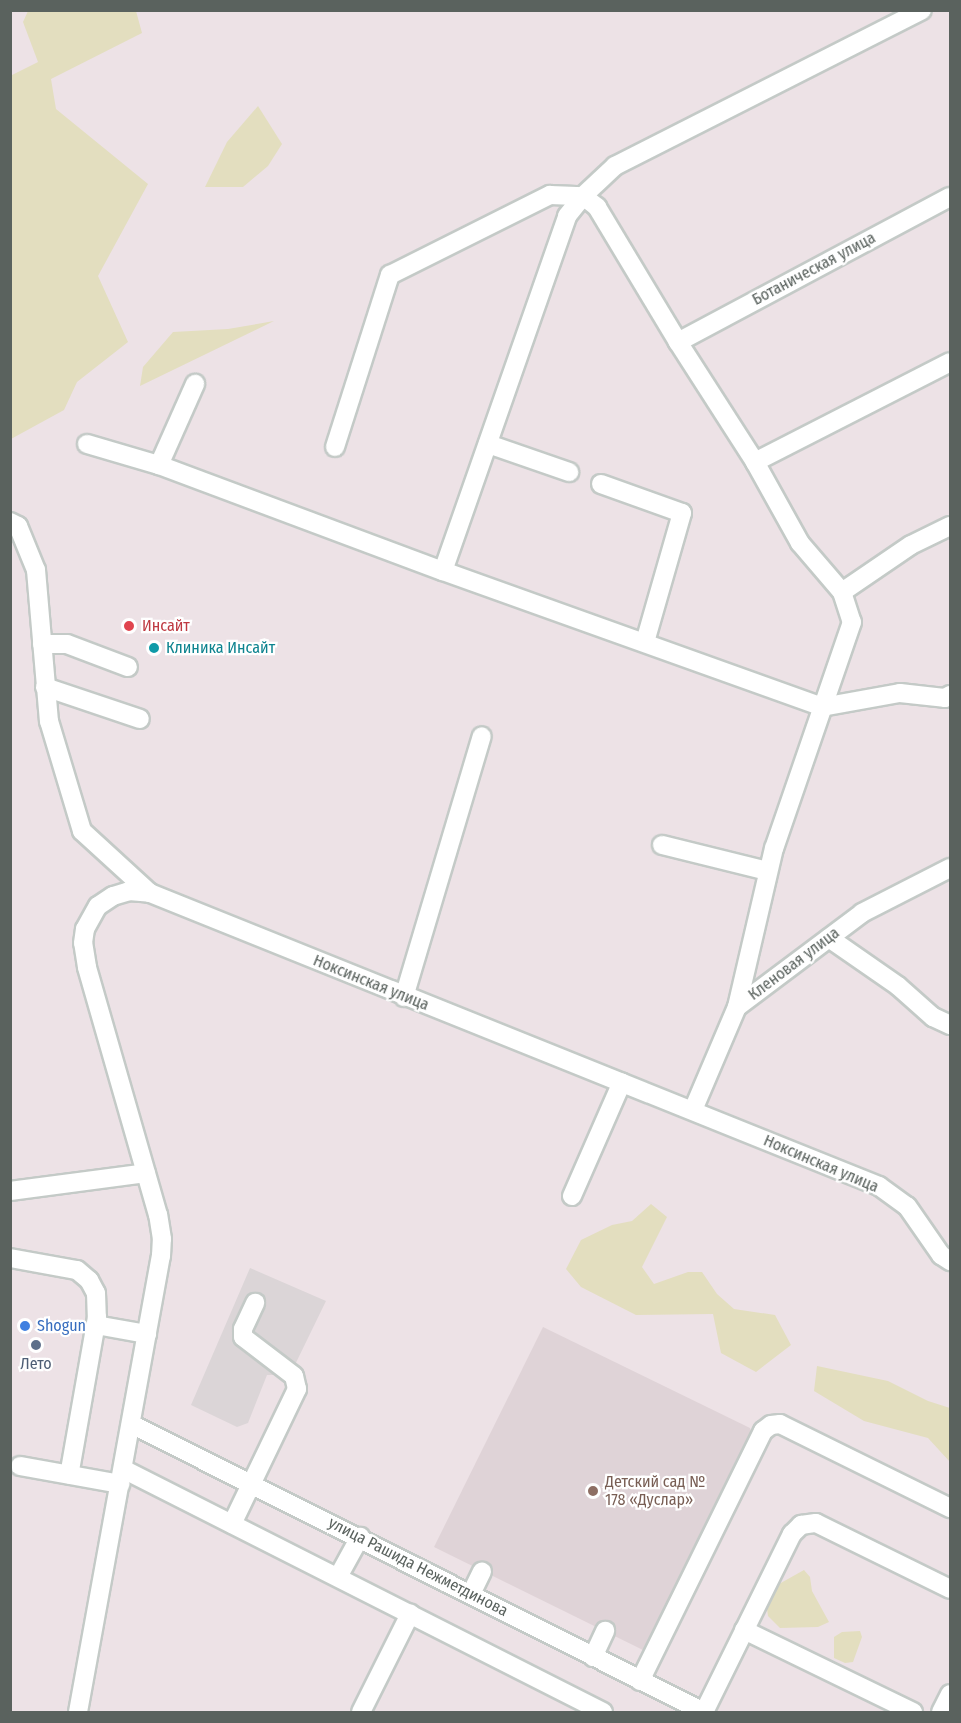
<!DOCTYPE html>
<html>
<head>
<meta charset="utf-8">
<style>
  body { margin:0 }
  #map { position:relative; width:961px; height:1723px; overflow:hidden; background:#ede2e6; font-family:"Fira Sans Condensed",sans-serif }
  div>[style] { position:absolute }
  .industrial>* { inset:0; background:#dbd5d7 }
  .education>* { inset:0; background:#dfd3d7 }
  .green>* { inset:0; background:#e3debf }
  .roads { filter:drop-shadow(2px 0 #c4cac7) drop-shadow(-2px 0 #c4cac7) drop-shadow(0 2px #c4cac7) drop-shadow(0 -2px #c4cac7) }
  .minor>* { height:18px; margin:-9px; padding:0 9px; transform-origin:9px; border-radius:9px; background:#fff }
  .dots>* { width:16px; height:16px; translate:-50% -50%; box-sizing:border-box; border:3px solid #fff; border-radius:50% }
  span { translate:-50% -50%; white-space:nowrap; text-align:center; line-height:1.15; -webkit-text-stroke:4.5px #fff; paint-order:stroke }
  .street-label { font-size:16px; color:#5a625e }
  .health-label { font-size:16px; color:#be3a42 }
  .left { translate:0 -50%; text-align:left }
  .culture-label { font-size:16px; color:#0d838f }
  .shop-label { font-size:16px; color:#366cbe }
  .service-label { font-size:16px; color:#4e5e75 }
  .education-label { font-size:16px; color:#785e54 }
  .frame { position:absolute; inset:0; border:12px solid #5a625e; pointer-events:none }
</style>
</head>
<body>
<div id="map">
  <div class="industrial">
    <i style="clip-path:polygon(250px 1268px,326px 1301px,290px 1375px,267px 1375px,248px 1423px,237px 1427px,191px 1405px)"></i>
  </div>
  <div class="education">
    <i style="clip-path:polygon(543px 1327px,750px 1428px,752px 1436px,645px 1651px,434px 1547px)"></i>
  </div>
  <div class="green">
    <i style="clip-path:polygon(28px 11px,136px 11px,142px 33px,51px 79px,56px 109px,148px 184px,98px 276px,128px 342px,77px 382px,64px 410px,11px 439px,10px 76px,38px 62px,23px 22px)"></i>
    <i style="clip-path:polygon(258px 106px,282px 144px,268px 166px,243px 187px,205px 187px,227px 142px)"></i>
    <i style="clip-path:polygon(274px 321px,140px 386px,143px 367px,173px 332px,228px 329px)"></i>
    <i style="clip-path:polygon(651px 1204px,667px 1217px,642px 1267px,654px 1284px,688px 1272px,702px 1272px,717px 1294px,734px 1309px,775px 1315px,791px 1345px,756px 1372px,721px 1353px,713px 1314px,636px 1315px,581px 1287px,566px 1269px,581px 1240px,612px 1225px,632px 1221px)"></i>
    <i style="clip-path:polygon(817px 1366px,888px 1381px,928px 1401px,950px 1408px,950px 1462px,928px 1438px,864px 1421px,814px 1391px)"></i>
    <i style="clip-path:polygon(804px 1570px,810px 1577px,812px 1591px,829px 1622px,818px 1627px,780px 1628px,768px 1616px,767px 1609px,779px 1584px)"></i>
    <i style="clip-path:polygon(860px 1631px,862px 1637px,853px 1662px,845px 1663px,834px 1658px,834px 1637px,842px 1632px)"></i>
  </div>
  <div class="roads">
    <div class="minor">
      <i style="left:678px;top:342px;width:308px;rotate:-28.1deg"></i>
      <i style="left:87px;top:444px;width:75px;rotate:16.3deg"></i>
      <i style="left:159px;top:465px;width:303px;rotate:20.5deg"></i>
      <i style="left:443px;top:571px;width:403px;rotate:19.7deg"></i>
      <i style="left:822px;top:707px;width:79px;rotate:-10.2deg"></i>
      <i style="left:900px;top:693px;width:45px;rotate:6.3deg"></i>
      <i style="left:945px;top:698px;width:6px;rotate:-31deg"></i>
      <i style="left:488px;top:444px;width:86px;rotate:19.1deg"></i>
      <i style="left:335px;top:447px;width:181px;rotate:-72.3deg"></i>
      <i style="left:390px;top:275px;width:179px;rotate:-26.6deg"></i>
      <i style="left:550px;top:195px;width:33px;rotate:2deg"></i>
      <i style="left:583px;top:196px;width:18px;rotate:38deg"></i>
      <i style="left:597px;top:207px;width:157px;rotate:59deg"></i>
      <i style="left:678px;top:342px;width:143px;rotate:57.3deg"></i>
      <i style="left:755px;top:462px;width:93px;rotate:60.9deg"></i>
      <i style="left:800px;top:543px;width:65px;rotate:49.4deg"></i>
      <i style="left:842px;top:592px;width:32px;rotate:72deg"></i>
      <i style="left:852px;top:622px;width:239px;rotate:109deg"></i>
      <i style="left:774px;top:848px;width:163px;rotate:103.1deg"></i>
      <i style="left:755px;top:462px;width:219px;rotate:-27.1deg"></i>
      <i style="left:159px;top:465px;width:89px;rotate:-66deg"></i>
      <i style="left:601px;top:484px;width:86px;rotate:19.7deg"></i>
      <i style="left:682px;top:513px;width:134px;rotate:106deg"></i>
      <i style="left:10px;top:522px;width:9px;rotate:27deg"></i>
      <i style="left:18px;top:526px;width:48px;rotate:67.8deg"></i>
      <i style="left:36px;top:570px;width:152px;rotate:85.1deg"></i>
      <i style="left:49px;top:721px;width:115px;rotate:73.3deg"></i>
      <i style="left:82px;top:831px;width:92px;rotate:42.4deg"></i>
      <i style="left:150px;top:893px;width:786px;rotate:21.9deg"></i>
      <i style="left:879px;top:1186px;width:34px;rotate:36deg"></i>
      <i style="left:907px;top:1206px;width:60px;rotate:55.2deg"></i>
      <i style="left:941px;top:1255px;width:11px;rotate:34deg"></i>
      <i style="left:443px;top:571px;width:376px;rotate:-70.7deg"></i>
      <i style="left:567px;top:216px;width:26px;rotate:-51deg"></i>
      <i style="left:583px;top:196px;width:44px;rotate:-43.2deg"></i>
      <i style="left:615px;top:166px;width:344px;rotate:-26.9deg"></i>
      <i style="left:842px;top:592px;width:83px;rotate:-34.3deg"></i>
      <i style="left:911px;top:545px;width:43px;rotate:-26deg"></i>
      <i style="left:42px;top:644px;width:25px"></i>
      <i style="left:67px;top:644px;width:65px;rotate:20.7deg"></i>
      <i style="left:45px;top:687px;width:100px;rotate:18.6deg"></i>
      <i style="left:662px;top:845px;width:109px;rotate:13.8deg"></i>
      <i style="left:829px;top:938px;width:84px;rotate:34.8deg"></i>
      <i style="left:898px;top:986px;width:47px;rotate:41.5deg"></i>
      <i style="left:933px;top:1017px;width:19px;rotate:25deg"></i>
      <i style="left:404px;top:997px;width:272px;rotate:-73.4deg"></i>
      <i style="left:693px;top:1110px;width:112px;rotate:-66.9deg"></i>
      <i style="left:737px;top:1007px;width:156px;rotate:-36.9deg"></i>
      <i style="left:862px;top:913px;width:99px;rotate:-27.1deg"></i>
      <i style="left:10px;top:1191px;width:137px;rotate:-7.5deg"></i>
      <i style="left:572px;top:1196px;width:124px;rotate:-66.3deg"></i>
      <i style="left:10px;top:1258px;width:68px;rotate:10.2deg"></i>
      <i style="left:77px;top:1270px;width:16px;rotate:40deg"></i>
      <i style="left:89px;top:1280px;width:15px;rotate:62deg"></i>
      <i style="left:96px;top:1293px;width:24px;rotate:88deg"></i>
      <i style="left:97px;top:1317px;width:160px;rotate:100deg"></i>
      <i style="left:96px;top:1325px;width:52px;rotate:10deg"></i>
      <i style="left:131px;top:1424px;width:641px;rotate:26.68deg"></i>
      <i style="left:20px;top:1466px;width:102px;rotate:10.2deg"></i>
      <i style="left:123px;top:1469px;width:538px;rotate:26.85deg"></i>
      <i style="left:232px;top:1524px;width:150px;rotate:-64.3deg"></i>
      <i style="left:297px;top:1389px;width:13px;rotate:-103deg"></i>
      <i style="left:294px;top:1376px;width:64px;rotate:-142.6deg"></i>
      <i style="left:243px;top:1337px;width:8px;rotate:-90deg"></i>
      <i style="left:243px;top:1329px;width:29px;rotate:-65deg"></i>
      <i style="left:338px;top:1577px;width:46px;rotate:-61.2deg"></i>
      <i style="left:471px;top:1594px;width:25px;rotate:-64deg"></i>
      <i style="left:744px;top:1630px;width:188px;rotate:25.9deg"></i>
      <i style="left:593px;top:1657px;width:29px;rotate:-65deg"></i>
      <i style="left:640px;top:1681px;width:279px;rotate:-63.8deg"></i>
      <i style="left:763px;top:1431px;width:10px;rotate:-37deg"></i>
      <i style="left:771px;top:1425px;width:9px;rotate:-6deg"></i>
      <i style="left:780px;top:1424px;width:190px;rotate:26.3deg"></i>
      <i style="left:78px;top:1712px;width:463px;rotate:-79.7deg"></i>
      <i style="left:161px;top:1256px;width:17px;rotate:-87deg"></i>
      <i style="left:162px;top:1239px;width:24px;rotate:-99deg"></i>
      <i style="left:158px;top:1215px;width:258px;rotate:-106deg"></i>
      <i style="left:87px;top:967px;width:24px;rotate:-99deg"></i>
      <i style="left:83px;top:943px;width:14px;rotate:-82deg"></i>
      <i style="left:85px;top:929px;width:26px;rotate:-61deg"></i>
      <i style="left:98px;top:906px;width:18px;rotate:-34deg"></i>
      <i style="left:113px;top:896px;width:17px;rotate:-17deg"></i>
      <i style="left:129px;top:891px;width:21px;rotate:5deg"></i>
      <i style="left:361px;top:1712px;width:110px;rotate:-63.4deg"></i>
      <i style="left:704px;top:1712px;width:199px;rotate:-63.7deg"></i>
      <i style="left:792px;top:1534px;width:13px;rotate:-45deg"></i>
      <i style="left:801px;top:1525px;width:15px;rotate:-8deg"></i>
      <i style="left:816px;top:1523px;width:149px;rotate:26.2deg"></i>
      <i style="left:941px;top:1712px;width:20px;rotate:-63deg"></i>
    </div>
  </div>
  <div class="dots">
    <i style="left:129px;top:626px;background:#e0444e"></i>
    <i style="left:154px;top:648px;background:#0f9aa8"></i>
    <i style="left:25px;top:1326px;background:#3f7fe0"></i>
    <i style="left:36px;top:1345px;background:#5c6f8a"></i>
    <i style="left:593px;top:1491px;background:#8d6e63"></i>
  </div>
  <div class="street-label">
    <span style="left:814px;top:269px;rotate:-28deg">Ботаническая улица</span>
    <span style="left:794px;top:964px;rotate:-37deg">Кленовая улица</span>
    <span style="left:371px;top:983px;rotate:22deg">Ноксинская улица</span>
    <span style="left:821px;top:1164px;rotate:23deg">Ноксинская улица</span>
    <span style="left:418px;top:1567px;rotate:27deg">улица Рашида Нежметдинова</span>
  </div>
  <div class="health-label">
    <span class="left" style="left:142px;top:626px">Инсайт</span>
  </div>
  <div class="culture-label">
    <span class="left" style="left:166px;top:648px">Клиника Инсайт</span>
  </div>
  <div class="shop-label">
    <span class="left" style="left:37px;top:1326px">Shogun</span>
  </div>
  <div class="service-label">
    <span style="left:36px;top:1364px">Лето</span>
  </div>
  <div class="education-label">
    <span class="left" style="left:605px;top:1491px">Детский сад №<br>178 «Дуслар»</span>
  </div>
  <div class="frame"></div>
</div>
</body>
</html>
